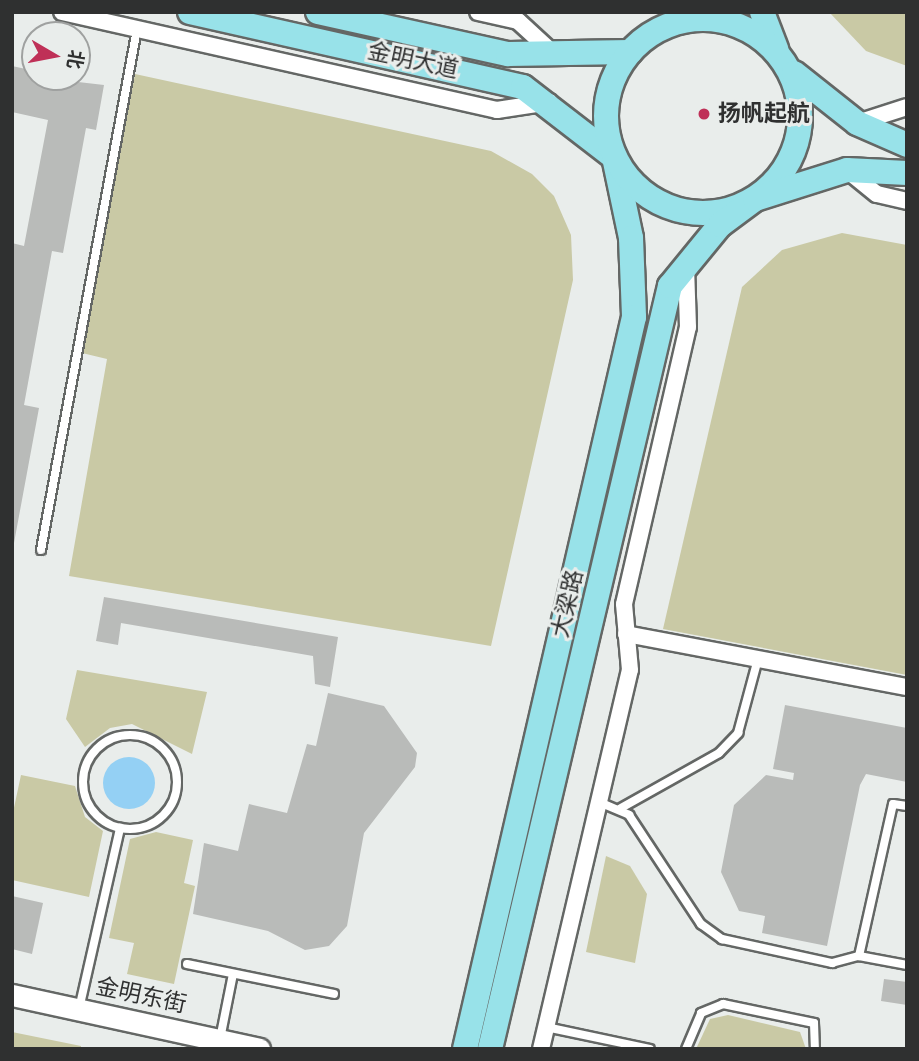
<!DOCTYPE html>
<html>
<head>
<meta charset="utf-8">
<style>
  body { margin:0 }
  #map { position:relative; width:919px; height:1061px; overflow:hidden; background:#e9edeb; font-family:"Work Sans","Noto Sans SC",sans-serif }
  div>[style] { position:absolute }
  .green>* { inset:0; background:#c9c9a5 }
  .water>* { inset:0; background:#94d0f4 }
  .round { border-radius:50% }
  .building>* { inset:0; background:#b9bbb9 }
  .roads { filter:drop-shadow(2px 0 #646765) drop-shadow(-2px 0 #646765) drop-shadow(0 2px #646765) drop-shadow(0 -2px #646765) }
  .lane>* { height:8px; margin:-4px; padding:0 4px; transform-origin:4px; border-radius:4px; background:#fff }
  .lane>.ring { margin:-4px; padding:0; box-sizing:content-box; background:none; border:8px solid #fff; border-radius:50% }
  .street>* { height:16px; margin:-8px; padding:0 8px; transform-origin:8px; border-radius:8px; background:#fff }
  .secondary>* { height:21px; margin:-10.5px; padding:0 10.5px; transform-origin:10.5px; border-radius:10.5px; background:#fff }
  .primary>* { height:24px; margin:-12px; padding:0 12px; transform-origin:12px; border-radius:12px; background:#98e2e9 }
  .primary>.ring { margin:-12px; padding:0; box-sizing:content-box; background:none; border:24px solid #98e2e9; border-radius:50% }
  .dots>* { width:19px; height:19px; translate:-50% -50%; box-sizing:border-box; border:4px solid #e9edeb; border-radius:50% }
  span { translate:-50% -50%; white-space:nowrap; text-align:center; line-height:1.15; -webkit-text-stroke:6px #e9edeb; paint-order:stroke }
  .street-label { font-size:23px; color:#2f3030 }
  .poi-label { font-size:23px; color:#2f3030; font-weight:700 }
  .left { translate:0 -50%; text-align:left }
  .frame { position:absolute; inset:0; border:14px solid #2f3030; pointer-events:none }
  .north { position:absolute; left:21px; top:21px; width:70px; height:70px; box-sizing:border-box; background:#e9edeb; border:2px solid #9fa1a0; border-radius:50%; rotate:100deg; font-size:19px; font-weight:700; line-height:28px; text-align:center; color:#2f3030 }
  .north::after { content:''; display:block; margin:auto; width:24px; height:32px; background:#bf3057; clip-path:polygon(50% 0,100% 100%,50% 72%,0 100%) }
</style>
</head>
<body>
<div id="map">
  <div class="green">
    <i style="clip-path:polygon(829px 12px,907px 12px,907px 66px,866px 51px)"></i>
    <i style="clip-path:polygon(135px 74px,491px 151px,532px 174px,554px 196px,571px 235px,573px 280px,491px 646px,69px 576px,107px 359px,82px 353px)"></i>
    <i style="clip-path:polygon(842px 233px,907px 245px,907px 675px,663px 629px,742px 287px,782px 250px)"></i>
    <i style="clip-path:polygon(77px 670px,207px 692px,192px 754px,132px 724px,110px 728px,85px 747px,66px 719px)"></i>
    <i style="clip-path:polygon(21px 775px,75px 786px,85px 817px,103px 831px,89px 897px,12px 880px,12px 817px)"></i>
    <i style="clip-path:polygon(156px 832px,193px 840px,184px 883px,195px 886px,174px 984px,127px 974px,134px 943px,109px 938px,130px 839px)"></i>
    <i style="clip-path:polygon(606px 856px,630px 866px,647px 894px,635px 963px,586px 952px)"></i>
    <i style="clip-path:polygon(728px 1015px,800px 1032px,806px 1049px,696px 1049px,710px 1019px)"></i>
    <i style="clip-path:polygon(12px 1032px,81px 1046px,81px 1049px,12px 1049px)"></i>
  </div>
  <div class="water">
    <i class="round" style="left:103px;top:757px;width:52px;height:52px"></i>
  </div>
  <div class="building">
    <i style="clip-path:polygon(12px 66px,35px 71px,35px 77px,104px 85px,96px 130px,86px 128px,63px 253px,52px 251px,24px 405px,39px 408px,14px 543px,12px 243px,24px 246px,48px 120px,12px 112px)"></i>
    <i style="clip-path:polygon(104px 597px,338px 637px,330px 687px,315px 684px,313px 656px,121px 623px,118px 645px,96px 641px)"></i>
    <i style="clip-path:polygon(328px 693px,384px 706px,417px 753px,415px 767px,364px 833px,347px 926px,329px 946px,305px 950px,268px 931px,193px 914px,204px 843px,238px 851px,249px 804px,287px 813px,307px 744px,316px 746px)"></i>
    <i style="clip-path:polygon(785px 705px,907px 728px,907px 782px,866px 774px,860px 785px,827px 946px,762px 933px,765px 916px,739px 911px,721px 872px,734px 805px,766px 775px,793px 780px,794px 773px,773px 769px)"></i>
    <i style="clip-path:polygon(12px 896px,43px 903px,32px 954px,12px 949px)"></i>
    <i style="clip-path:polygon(884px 979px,907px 982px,907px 1005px,881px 1001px)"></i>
  </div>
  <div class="roads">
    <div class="lane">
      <i style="left:41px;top:550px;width:530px;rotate:-79.56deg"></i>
      <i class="ring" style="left:83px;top:735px;width:86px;height:86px"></i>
      <i style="left:599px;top:802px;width:33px;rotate:23deg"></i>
      <i style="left:629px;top:815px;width:131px;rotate:56.6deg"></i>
      <i style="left:701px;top:924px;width:26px;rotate:36deg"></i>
      <i style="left:722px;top:939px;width:113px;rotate:12.3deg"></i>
      <i style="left:832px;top:963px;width:28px;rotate:-15deg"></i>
      <i style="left:907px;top:806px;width:14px;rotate:-172deg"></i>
      <i style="left:893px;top:804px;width:156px;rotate:102.6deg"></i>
      <i style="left:859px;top:956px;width:49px;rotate:10.6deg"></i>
      <i style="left:621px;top:808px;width:112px;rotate:-29.3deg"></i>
      <i style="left:719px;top:753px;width:28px;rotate:-46deg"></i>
      <i style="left:738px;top:733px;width:77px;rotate:-74.9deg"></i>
      <i style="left:187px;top:964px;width:150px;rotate:11.5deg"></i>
      <i style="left:79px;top:1009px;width:186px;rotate:-77.2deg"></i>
      <i style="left:546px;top:1027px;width:106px;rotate:11.9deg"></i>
      <i style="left:220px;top:1039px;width:66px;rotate:-78.7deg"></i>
      <i style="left:686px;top:1049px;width:39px;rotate:-67deg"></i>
      <i style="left:701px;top:1013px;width:24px;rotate:-22deg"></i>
      <i style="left:723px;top:1004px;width:93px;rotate:11.8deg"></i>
      <i style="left:814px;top:1023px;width:26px;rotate:88deg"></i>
    </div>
    <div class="street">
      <i style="left:62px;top:12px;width:446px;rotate:12.7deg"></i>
      <i style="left:497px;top:110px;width:53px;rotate:-8.7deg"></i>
      <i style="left:478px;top:12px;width:41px;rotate:12.7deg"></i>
      <i style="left:518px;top:21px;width:49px;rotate:42.5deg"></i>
      <i style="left:857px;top:123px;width:52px;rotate:-17.7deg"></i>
      <i style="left:847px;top:170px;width:38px;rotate:39deg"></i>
      <i style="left:877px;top:194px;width:31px;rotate:13deg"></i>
      <i style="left:626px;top:634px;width:286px;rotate:10.7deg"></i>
      <i style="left:541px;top:1049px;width:389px;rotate:-76.8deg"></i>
      <i style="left:630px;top:670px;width:66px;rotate:-95.2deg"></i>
      <i style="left:624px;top:604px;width:284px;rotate:-77deg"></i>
      <i style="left:688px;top:327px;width:61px;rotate:-91.9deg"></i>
    </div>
    <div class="secondary">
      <i style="left:12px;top:995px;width:253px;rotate:12.3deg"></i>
    </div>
    <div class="primary">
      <i style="left:190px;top:12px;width:341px;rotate:12.7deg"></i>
      <i style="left:523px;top:87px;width:115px;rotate:37.6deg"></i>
      <i style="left:614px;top:157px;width:83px;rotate:78.1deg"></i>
      <i style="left:631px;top:238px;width:79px;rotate:87.8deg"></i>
      <i style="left:634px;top:317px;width:751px;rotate:103deg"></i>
      <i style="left:318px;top:12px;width:195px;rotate:12.5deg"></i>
      <i style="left:508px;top:54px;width:122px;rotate:-0.9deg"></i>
      <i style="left:762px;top:12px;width:40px;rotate:69deg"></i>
      <i class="ring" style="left:606px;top:19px;width:170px;height:170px"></i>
      <i style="left:794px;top:73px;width:80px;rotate:38.4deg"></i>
      <i style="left:857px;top:123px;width:55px;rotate:23.7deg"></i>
      <i style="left:490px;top:1049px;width:784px;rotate:-76.73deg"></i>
      <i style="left:670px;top:286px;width:79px;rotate:-50.7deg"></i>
      <i style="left:720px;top:225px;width:44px;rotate:-36.6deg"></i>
      <i style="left:755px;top:199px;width:96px;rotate:-17.5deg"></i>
      <i style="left:847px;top:170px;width:60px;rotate:2.9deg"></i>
    </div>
  </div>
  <div class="dots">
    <i style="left:704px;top:114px;background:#bf3057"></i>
  </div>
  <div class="street-label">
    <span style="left:413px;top:61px;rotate:12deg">金明大道</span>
    <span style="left:568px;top:604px;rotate:-77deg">大梁路</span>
    <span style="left:141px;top:996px;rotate:12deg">金明东街</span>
  </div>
  <div class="poi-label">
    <span class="left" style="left:718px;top:114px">扬帆起航</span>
  </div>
  <div class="frame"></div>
  <div class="north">北</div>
</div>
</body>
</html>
